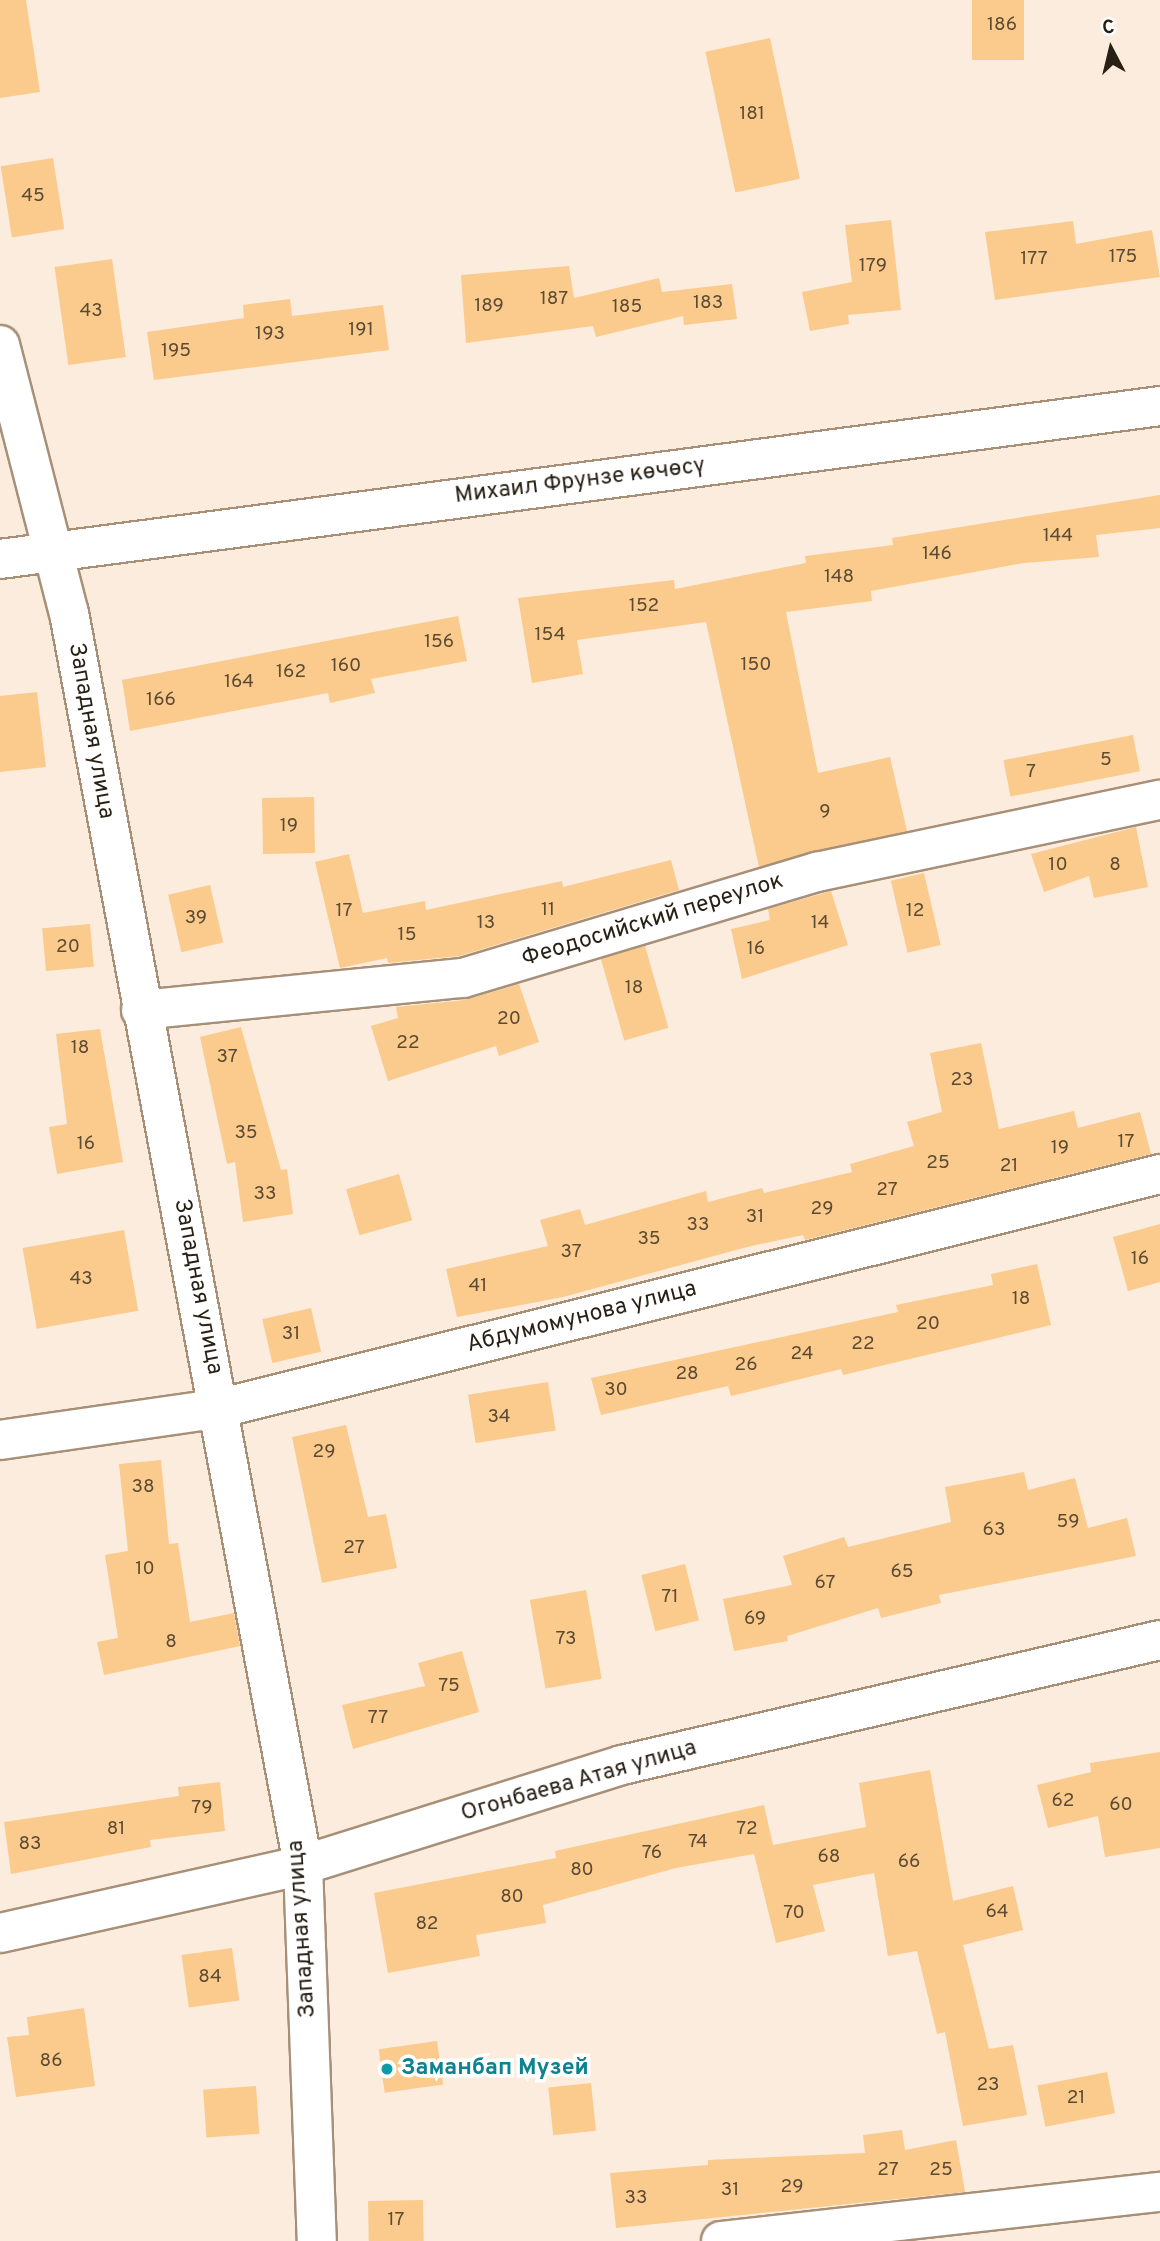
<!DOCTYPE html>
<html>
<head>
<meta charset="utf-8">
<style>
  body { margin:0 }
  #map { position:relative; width:1160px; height:2241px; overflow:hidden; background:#fbecdd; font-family:Overpass,sans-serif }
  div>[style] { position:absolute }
  .building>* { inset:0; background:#facb8d; transform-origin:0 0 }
  .roads { filter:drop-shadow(2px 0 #a78f78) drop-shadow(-2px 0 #a78f78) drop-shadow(0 2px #a78f78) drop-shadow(0 -2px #a78f78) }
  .street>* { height:38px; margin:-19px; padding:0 19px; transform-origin:19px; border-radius:19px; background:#fff }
  .secondary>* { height:38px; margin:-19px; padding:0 19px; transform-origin:19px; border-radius:19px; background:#fff }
  .dots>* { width:19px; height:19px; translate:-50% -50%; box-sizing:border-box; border:4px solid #fff; border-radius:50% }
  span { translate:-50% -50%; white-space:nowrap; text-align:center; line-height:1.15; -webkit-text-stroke:7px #fff; paint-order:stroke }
  .number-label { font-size:19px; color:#5c4a33 }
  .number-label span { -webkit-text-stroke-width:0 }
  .street-label { font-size:23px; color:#281f15 }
  .culture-label { font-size:23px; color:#0d838f; font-weight:700 }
  .left { translate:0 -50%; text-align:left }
  .north { position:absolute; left:1076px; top:14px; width:70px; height:70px; -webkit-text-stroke:5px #fff; paint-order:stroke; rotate:353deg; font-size:19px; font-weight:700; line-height:28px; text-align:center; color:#281f15 }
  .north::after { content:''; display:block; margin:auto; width:24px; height:32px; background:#281f15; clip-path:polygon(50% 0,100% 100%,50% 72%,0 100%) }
</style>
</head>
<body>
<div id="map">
  <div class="building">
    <i style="clip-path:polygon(0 0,26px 0,40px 92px,0 98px)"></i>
    <i style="left:972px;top:0;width:52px;height:60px"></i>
    <i style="left:770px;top:38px;width:144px;height:66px;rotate:78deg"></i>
    <i style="left:53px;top:158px;width:72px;height:53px;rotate:81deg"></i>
    <i style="clip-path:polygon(891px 220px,901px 310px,848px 315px,849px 324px,810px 331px,802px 292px,852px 282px,845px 225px)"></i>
    <i style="clip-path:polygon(1073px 221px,1076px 244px,1152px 230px,1160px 277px,995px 300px,985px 232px)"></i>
    <i style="left:112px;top:259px;width:99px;height:58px;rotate:82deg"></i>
    <i style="clip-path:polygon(569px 266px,574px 298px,659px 278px,662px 292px,732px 284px,737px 319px,684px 325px,683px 316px,596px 337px,593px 326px,466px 343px,461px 275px)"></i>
    <i style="clip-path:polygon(290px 299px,292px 316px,383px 305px,389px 350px,154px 380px,147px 332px,244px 318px,243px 305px)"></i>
    <i style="clip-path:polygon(1160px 495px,1160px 528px,1096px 535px,1099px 557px,1024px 563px,871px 591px,872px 601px,786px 612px,818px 773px,890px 757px,907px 831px,759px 867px,706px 622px,577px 640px,583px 674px,532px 683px,518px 598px,674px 580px,675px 589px,806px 563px,805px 556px,893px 545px,892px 538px)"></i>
    <i style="clip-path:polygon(458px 616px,467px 661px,371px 679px,375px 693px,330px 703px,328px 693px,130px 731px,122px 680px)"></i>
    <i style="clip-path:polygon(37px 692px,46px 767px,0 772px,0 696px)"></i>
    <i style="left:1133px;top:735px;width:37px;height:132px;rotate:79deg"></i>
    <i style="left:314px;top:797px;width:56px;height:52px;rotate:89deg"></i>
    <i style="clip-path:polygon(1136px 827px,1148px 887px,1094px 898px,1089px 876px,1044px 892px,1031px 854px)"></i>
    <i style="clip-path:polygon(349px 854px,363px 913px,425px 901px,426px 910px,562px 881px,563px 887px,671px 860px,679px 890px,459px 956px,388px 963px,387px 958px,340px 968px,315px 862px)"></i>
    <i style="left:924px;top:873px;width:74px;height:34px;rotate:77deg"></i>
    <i style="left:210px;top:885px;width:59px;height:43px;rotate:77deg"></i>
    <i style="clip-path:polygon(831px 891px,848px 945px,742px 979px,731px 929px,770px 920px,768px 909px)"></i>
    <i style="left:90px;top:924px;width:43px;height:48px;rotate:85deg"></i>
    <i style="left:645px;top:946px;width:85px;height:46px;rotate:74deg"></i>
    <i style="clip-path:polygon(519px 984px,539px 1042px,499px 1056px,496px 1046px,388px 1081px,371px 1026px,398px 1018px,396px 1007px,465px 1000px)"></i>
    <i style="clip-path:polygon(241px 1027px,281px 1170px,287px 1169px,293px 1214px,243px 1222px,235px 1162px,227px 1164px,200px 1037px)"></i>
    <i style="clip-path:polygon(100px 1029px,123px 1162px,57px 1174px,49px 1127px,67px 1124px,56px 1034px)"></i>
    <i style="clip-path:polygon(981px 1043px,999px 1129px,1074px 1111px,1078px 1128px,1140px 1112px,1151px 1154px,805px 1240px,803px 1235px,747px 1247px,563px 1297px,457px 1317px,446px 1269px,548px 1246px,540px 1220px,580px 1209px,585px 1225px,706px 1191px,708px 1202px,762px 1188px,764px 1193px,852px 1172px,850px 1164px,914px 1146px,907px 1122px,942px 1112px,930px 1053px)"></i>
    <i style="left:399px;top:1174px;width:48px;height:55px;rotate:74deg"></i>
    <i style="clip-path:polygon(1160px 1224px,1160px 1282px,1128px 1291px,1113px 1237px)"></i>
    <i style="left:124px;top:1230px;width:82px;height:103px;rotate:80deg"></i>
    <i style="clip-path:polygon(1037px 1264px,1051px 1325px,843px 1375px,841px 1369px,731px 1396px,728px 1386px,601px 1415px,591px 1378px,898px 1312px,896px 1305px,993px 1285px,991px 1274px)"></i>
    <i style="left:311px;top:1308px;width:45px;height:50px;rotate:77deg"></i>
    <i style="left:548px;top:1382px;width:49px;height:81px;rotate:81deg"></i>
    <i style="clip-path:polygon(346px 1425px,368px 1517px,386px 1514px,397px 1568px,322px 1583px,292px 1437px)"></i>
    <i style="clip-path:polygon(161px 1460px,169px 1544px,178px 1543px,190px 1622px,234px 1613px,240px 1646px,104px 1675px,97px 1642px,118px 1638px,105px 1555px,128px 1551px,119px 1464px)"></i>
    <i style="clip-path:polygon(1024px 1472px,1028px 1490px,1075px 1478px,1088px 1528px,1127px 1518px,1136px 1556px,939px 1595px,941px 1603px,881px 1618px,878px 1608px,787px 1636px,788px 1641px,734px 1651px,723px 1599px,792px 1585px,783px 1556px,844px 1537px,848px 1547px,951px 1522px,945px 1487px)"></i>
    <i style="left:685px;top:1564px;width:58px;height:45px;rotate:76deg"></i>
    <i style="left:586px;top:1590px;width:90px;height:57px;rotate:80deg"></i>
    <i style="clip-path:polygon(462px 1651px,479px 1712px,353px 1749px,342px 1705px,425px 1686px,418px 1663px)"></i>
    <i style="clip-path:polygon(1160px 1752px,1160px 1848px,1105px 1857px,1098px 1816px,1048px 1828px,1037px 1785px,1091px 1772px,1090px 1763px)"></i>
    <i style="clip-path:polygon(930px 1770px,953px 1901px,1013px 1886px,1023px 1930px,963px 1945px,989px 2049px,1013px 2045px,1027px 2115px,963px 2126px,945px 2032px,937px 2034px,917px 1951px,888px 1956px,874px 1873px,813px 1885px,825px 1931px,776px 1943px,754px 1854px,676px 1868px,543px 1905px,546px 1923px,476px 1935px,480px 1956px,388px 1973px,374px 1893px,556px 1858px,555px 1851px,764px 1805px,773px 1845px,866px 1827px,859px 1783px)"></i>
    <i style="clip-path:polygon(220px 1782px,225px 1831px,150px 1840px,151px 1847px,11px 1874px,4px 1822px,179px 1796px,178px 1787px)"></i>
    <i style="left:232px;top:1948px;width:53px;height:51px;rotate:82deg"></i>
    <i style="clip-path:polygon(84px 2008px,95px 2086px,16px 2097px,7px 2037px,29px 2035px,27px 2017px)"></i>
    <i style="left:437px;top:2041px;width:44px;height:59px;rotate:82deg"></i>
    <i style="left:1107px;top:2072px;width:42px;height:71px;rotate:79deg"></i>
    <i style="left:591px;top:2083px;width:48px;height:43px;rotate:84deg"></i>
    <i style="left:256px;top:2086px;width:48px;height:53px;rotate:86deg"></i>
    <i style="clip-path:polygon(902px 2130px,905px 2150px,956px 2140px,965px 2192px,616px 2228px,610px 2173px,708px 2165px,708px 2160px,865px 2153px,863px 2135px)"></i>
    <i style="left:423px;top:2200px;width:41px;height:55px;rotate:89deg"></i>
  </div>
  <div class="roads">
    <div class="street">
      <i style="left:0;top:345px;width:277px;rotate:75.6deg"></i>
      <i style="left:69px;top:613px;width:1274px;rotate:79.41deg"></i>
      <i style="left:303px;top:1865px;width:376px;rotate:87.9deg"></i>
      <i style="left:141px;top:1010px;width:324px;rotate:-5.7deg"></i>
      <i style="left:463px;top:978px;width:370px;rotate:-16.7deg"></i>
      <i style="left:817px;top:872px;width:350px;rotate:-11.9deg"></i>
      <i style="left:0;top:1440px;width:223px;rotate:-8.2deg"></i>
      <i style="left:221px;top:1408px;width:968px;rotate:-13.99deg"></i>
      <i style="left:0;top:1933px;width:311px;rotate:-12.6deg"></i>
      <i style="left:303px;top:1865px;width:334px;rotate:-17.4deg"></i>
      <i style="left:622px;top:1765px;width:552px;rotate:-13.08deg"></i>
      <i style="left:721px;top:2241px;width:442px;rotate:-6.4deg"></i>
    </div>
    <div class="secondary">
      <i style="left:0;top:559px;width:1170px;rotate:-7.51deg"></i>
    </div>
  </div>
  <div class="dots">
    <i style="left:387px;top:2069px;background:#0f9aa8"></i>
  </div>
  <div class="number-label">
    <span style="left:1002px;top:26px">186</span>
    <span style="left:752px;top:115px">181</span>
    <span style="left:33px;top:197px">45</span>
    <span style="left:1123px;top:258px">175</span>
    <span style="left:1034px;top:260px">177</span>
    <span style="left:873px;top:267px">179</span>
    <span style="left:554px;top:300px">187</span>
    <span style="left:708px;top:304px">183</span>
    <span style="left:489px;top:307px">189</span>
    <span style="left:627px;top:308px">185</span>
    <span style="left:91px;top:312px">43</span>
    <span style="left:361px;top:331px">191</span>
    <span style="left:270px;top:335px">193</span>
    <span style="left:176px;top:352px">195</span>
    <span style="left:1058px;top:537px">144</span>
    <span style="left:937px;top:555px">146</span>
    <span style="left:839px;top:578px">148</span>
    <span style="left:644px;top:607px">152</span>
    <span style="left:550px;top:636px">154</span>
    <span style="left:439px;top:643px">156</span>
    <span style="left:756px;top:666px">150</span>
    <span style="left:346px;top:667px">160</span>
    <span style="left:291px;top:673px">162</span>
    <span style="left:239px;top:683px">164</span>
    <span style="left:161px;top:701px">166</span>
    <span style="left:1106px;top:761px">5</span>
    <span style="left:1031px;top:773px">7</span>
    <span style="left:825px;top:813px">9</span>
    <span style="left:289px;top:827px">19</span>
    <span style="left:1058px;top:866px">10</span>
    <span style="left:1115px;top:866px">8</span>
    <span style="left:548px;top:911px">11</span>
    <span style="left:344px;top:912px">17</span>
    <span style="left:915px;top:912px">12</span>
    <span style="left:196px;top:919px">39</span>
    <span style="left:486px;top:924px">13</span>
    <span style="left:820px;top:924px">14</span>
    <span style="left:407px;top:936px">15</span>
    <span style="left:68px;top:948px">20</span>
    <span style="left:756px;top:950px">16</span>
    <span style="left:634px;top:989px">18</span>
    <span style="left:509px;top:1020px">20</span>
    <span style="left:408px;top:1044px">22</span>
    <span style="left:80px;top:1049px">18</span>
    <span style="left:227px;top:1058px">37</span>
    <span style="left:962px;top:1081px">23</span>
    <span style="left:246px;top:1134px">35</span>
    <span style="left:1126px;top:1143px">17</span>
    <span style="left:86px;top:1145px">16</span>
    <span style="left:1060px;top:1149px">19</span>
    <span style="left:938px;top:1164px">25</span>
    <span style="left:1009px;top:1167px">21</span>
    <span style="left:887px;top:1191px">27</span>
    <span style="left:265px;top:1195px">33</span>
    <span style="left:822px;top:1210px">29</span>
    <span style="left:755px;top:1218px">31</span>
    <span style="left:698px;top:1226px">33</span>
    <span style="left:649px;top:1240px">35</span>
    <span style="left:571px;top:1253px">37</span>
    <span style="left:1140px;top:1260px">16</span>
    <span style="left:81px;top:1280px">43</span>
    <span style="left:478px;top:1287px">41</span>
    <span style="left:1021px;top:1300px">18</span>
    <span style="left:928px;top:1325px">20</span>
    <span style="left:291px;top:1335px">31</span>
    <span style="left:863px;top:1345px">22</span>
    <span style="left:802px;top:1355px">24</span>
    <span style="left:746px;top:1366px">26</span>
    <span style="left:687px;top:1375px">28</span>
    <span style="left:616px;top:1391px">30</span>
    <span style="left:499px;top:1418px">34</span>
    <span style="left:324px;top:1453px">29</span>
    <span style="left:143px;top:1488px">38</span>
    <span style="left:1068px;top:1523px">59</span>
    <span style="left:994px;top:1531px">63</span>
    <span style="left:354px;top:1549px">27</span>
    <span style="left:145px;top:1570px">10</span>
    <span style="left:902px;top:1573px">65</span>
    <span style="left:825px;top:1584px">67</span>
    <span style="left:670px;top:1598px">71</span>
    <span style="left:755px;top:1620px">69</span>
    <span style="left:566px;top:1640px">73</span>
    <span style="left:171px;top:1643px">8</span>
    <span style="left:449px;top:1687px">75</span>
    <span style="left:378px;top:1719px">77</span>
    <span style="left:1063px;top:1802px">62</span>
    <span style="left:1121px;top:1806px">60</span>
    <span style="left:202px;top:1809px">79</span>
    <span style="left:116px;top:1830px">81</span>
    <span style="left:747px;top:1830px">72</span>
    <span style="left:698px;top:1843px">74</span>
    <span style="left:30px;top:1845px">83</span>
    <span style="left:652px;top:1854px">76</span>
    <span style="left:829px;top:1858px">68</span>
    <span style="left:909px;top:1863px">66</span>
    <span style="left:582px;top:1871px">80</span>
    <span style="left:512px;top:1898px">80</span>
    <span style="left:997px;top:1913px">64</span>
    <span style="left:794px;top:1914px">70</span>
    <span style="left:427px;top:1925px">82</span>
    <span style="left:210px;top:1978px">84</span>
    <span style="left:51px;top:2062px">86</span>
    <span style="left:988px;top:2086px">23</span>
    <span style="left:1076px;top:2099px">21</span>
    <span style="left:888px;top:2171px">27</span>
    <span style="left:941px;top:2171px">25</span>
    <span style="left:792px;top:2188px">29</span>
    <span style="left:730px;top:2191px">31</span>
    <span style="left:636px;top:2199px">33</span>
    <span style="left:396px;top:2221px">17</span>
  </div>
  <div class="street-label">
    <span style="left:580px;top:482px;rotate:-7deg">Михаил Фрунзе көчөсү</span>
    <span style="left:90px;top:731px;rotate:80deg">Западная улица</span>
    <span style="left:653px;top:921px;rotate:-17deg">Феодосийский переулок</span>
    <span style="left:197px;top:1287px;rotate:79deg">Западная улица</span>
    <span style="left:582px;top:1318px;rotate:-14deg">Абдумомунова улица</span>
    <span style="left:579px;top:1782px;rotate:-16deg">Огонбаева Атая улица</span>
    <span style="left:303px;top:1929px;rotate:-94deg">Западная улица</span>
  </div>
  <div class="culture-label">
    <span class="left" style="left:401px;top:2069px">Заманбап Музей</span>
  </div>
  <div class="north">С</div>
</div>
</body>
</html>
